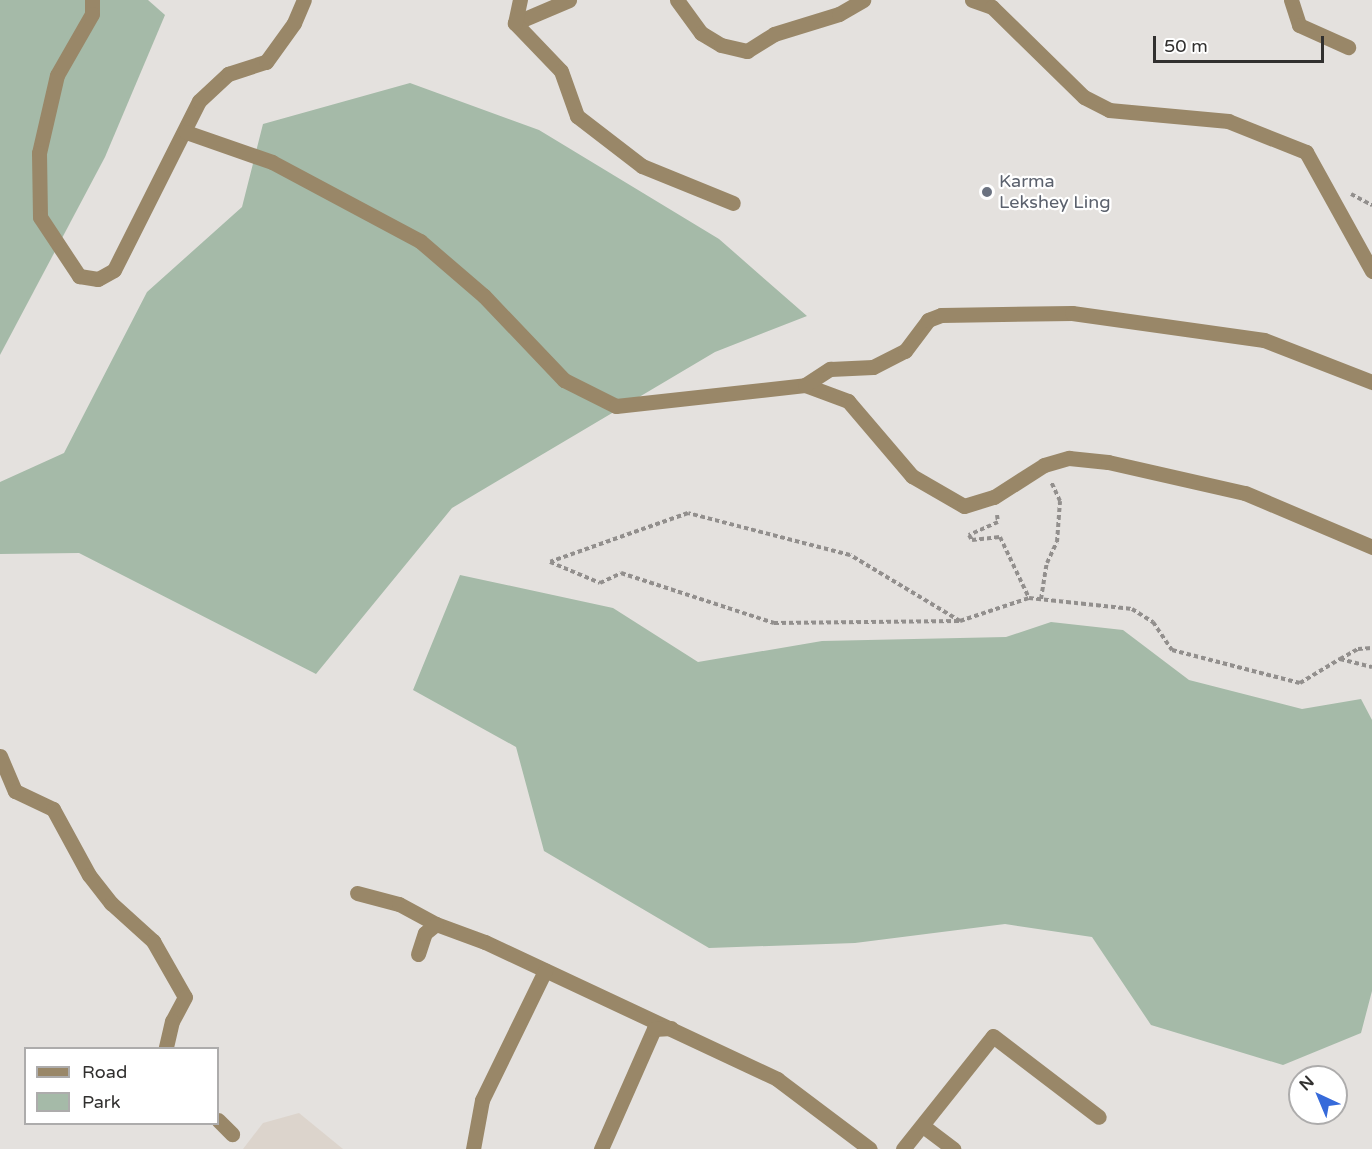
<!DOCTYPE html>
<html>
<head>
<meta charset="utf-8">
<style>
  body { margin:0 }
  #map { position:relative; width:1372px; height:1149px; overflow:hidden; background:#e4e1de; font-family:"Varela Round",sans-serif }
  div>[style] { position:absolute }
  .built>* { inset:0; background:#dcd4cc }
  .green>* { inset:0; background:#a5baa8 }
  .path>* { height:4px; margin-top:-2px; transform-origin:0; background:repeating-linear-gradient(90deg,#928f8d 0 4.5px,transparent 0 7.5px) }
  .minor>* { height:15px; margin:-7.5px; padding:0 7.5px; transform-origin:7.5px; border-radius:7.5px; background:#998768 }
  .dots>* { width:16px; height:16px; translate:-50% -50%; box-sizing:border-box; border:3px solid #fff; border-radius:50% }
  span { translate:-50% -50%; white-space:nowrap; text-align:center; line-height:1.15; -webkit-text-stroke:4.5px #fff; paint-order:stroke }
  .worship-label { font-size:18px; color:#5b616d }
  .left { translate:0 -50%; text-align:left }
  .legend { position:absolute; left:24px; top:1047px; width:195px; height:78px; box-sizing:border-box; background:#fff; border:2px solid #adacac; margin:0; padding:8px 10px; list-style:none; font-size:18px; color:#31302f }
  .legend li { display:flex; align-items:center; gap:12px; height:30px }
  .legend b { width:30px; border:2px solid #adacac }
  .north { position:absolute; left:1288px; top:1065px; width:60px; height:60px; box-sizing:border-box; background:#fff; border:2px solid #adacac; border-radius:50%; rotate:316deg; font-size:16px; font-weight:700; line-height:24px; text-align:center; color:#31302f }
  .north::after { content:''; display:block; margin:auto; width:21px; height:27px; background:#366ada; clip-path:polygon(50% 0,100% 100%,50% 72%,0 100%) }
  .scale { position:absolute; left:1153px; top:36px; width:171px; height:27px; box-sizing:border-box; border:3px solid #31302f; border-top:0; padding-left:8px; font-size:18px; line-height:21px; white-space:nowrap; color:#31302f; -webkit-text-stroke:4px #fff; paint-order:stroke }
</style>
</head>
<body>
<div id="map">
  <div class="built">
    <i style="clip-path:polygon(299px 1113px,343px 1149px,243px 1149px,263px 1123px)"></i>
  </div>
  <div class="green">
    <i style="clip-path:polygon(0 0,148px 0,165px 15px,105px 157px,0 355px)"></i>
    <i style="clip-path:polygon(410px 83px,539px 130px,719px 239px,807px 316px,715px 352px,452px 508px,316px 674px,79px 553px,0 554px,0 482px,64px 453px,147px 292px,242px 207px,263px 124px)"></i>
    <i style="clip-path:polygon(460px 575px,613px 608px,698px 662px,822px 641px,1006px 637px,1051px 622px,1123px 630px,1189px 680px,1302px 709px,1361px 699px,1372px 720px,1372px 991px,1361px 1033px,1283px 1065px,1151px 1025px,1092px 937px,1005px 924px,855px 943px,709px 948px,544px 851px,516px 747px,413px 690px)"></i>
  </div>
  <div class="path">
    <i style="left:1351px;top:194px;width:24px;rotate:28deg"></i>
    <i style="left:997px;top:515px;width:7px;rotate:82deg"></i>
    <i style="left:998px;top:522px;width:32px;rotate:156deg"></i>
    <i style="left:969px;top:535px;width:6px;rotate:59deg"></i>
    <i style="left:972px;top:540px;width:28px;rotate:-6deg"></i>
    <i style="left:1000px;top:537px;width:68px;rotate:64.6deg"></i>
    <i style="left:1041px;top:599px;width:36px;rotate:-81deg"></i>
    <i style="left:1047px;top:563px;width:23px;rotate:-65deg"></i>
    <i style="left:1057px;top:542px;width:41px;rotate:-85.8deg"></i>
    <i style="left:1060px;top:501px;width:21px;rotate:-115deg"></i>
    <i style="left:960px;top:621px;width:128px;rotate:-149deg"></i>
    <i style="left:850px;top:555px;width:167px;rotate:-165.5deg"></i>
    <i style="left:688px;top:513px;width:146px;rotate:160.5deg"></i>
    <i style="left:550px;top:562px;width:54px;rotate:22.8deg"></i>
    <i style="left:600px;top:583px;width:23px;rotate:-25deg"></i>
    <i style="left:621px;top:573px;width:161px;rotate:18.1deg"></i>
    <i style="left:774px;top:623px;width:186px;rotate:-0.6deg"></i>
    <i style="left:960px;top:621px;width:73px;rotate:-18.4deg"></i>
    <i style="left:1029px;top:598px;width:104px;rotate:6.1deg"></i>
    <i style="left:1132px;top:609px;width:25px;rotate:32deg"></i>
    <i style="left:1153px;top:622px;width:34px;rotate:56deg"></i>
    <i style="left:1172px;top:650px;width:132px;rotate:14.5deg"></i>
    <i style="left:1300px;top:683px;width:47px;rotate:-31deg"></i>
    <i style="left:1340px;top:659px;width:33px;rotate:14deg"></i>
    <i style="left:1340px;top:659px;width:21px;rotate:-29deg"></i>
    <i style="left:1358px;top:649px;width:14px;rotate:-4deg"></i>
  </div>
  <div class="minor">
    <i style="left:92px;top:0;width:14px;rotate:90deg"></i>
    <i style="left:92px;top:14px;width:70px;rotate:119.8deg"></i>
    <i style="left:57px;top:75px;width:80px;rotate:103deg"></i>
    <i style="left:39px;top:153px;width:64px;rotate:89.1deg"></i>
    <i style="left:40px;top:217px;width:71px;rotate:56.5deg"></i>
    <i style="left:79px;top:276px;width:19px;rotate:9deg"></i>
    <i style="left:98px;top:279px;width:18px;rotate:-29deg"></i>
    <i style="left:114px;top:270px;width:189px;rotate:-63.3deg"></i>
    <i style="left:199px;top:101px;width:40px;rotate:-43deg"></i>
    <i style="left:228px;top:74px;width:40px;rotate:-18deg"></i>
    <i style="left:266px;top:62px;width:48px;rotate:-54.3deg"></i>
    <i style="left:294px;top:23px;width:25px;rotate:-67deg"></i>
    <i style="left:569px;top:0;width:59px;rotate:156.9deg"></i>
    <i style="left:515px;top:23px;width:66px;rotate:46.2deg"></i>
    <i style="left:561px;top:71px;width:48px;rotate:70.4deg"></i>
    <i style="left:577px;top:116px;width:82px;rotate:37.6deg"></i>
    <i style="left:642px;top:166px;width:98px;rotate:22.1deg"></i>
    <i style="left:677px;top:0;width:41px;rotate:54deg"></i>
    <i style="left:701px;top:33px;width:23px;rotate:31deg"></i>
    <i style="left:721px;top:45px;width:27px;rotate:13deg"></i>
    <i style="left:747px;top:51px;width:32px;rotate:-32deg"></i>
    <i style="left:774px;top:34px;width:68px;rotate:-17.1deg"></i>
    <i style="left:839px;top:14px;width:28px;rotate:-30deg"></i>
    <i style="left:972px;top:0;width:21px;rotate:19deg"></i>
    <i style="left:992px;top:7px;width:129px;rotate:44.4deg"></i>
    <i style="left:1084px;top:97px;width:28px;rotate:27deg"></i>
    <i style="left:1109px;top:110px;width:120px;rotate:5.3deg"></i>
    <i style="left:1228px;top:121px;width:84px;rotate:21.7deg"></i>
    <i style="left:1306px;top:152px;width:136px;rotate:61deg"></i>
    <i style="left:1291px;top:0;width:26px;rotate:72deg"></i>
    <i style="left:1299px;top:25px;width:54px;rotate:24.2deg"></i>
    <i style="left:515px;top:23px;width:24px;rotate:-78deg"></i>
    <i style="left:186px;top:132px;width:91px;rotate:19.2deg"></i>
    <i style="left:272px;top:162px;width:168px;rotate:28.1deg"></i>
    <i style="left:420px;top:241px;width:84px;rotate:40.7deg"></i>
    <i style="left:484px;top:296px;width:116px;rotate:46.4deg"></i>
    <i style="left:564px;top:380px;width:58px;rotate:26.6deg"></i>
    <i style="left:616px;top:406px;width:190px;rotate:-6.3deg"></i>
    <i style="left:805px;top:385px;width:46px;rotate:20.4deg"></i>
    <i style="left:848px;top:401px;width:99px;rotate:49.5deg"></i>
    <i style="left:912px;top:476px;width:60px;rotate:30deg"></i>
    <i style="left:964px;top:506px;width:31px;rotate:-17deg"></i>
    <i style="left:994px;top:497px;width:59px;rotate:-32.6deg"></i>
    <i style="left:1044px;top:465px;width:26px;rotate:-16deg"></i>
    <i style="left:1069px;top:458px;width:39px;rotate:6deg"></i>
    <i style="left:1108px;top:462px;width:140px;rotate:12.8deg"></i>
    <i style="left:1245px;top:493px;width:138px;rotate:23deg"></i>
    <i style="left:805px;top:385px;width:30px;rotate:-33deg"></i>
    <i style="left:830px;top:369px;width:43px;rotate:-2.7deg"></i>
    <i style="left:873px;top:367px;width:36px;rotate:-27deg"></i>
    <i style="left:905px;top:351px;width:39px;rotate:-53deg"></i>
    <i style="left:928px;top:320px;width:14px;rotate:-21deg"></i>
    <i style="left:941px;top:315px;width:131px;rotate:-0.9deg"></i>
    <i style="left:1072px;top:313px;width:194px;rotate:8deg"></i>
    <i style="left:1264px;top:340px;width:116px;rotate:21.3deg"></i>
    <i style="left:0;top:756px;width:38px;rotate:67deg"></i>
    <i style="left:15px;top:791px;width:42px;rotate:25.3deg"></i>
    <i style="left:53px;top:809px;width:75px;rotate:61.4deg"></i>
    <i style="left:89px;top:875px;width:36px;rotate:52deg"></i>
    <i style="left:111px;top:903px;width:57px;rotate:42.1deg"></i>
    <i style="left:153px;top:941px;width:64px;rotate:60.3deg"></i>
    <i style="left:185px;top:997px;width:27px;rotate:118deg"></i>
    <i style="left:172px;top:1021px;width:28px;rotate:103deg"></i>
    <i style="left:357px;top:893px;width:43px;rotate:14.7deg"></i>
    <i style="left:399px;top:904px;width:42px;rotate:28.4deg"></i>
    <i style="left:436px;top:924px;width:52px;rotate:20.2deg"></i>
    <i style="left:485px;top:942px;width:323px;rotate:25.1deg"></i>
    <i style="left:777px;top:1079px;width:116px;rotate:37deg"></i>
    <i style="left:418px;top:954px;width:22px;rotate:-72deg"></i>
    <i style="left:425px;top:933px;width:14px;rotate:-39deg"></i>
    <i style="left:218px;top:1120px;width:20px;rotate:45deg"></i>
    <i style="left:923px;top:1126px;width:38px;rotate:37deg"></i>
    <i style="left:473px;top:1149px;width:50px;rotate:-79.6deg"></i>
    <i style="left:482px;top:1100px;width:144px;rotate:-64deg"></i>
    <i style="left:601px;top:1149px;width:131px;rotate:-66.2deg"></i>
    <i style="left:654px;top:1029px;width:17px;rotate:-3deg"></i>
    <i style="left:903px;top:1149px;width:144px;rotate:-51.5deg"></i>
    <i style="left:993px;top:1036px;width:133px;rotate:37.4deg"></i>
  </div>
  <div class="dots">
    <i style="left:987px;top:192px;background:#6b7280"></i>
  </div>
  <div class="worship-label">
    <span class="left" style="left:999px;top:192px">Karma<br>Lekshey Ling</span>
  </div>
  <ul class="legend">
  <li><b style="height:8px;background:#998768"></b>Road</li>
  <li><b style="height:16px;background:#a5baa8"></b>Park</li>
  </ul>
  <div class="north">N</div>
  <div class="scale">50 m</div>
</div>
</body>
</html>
